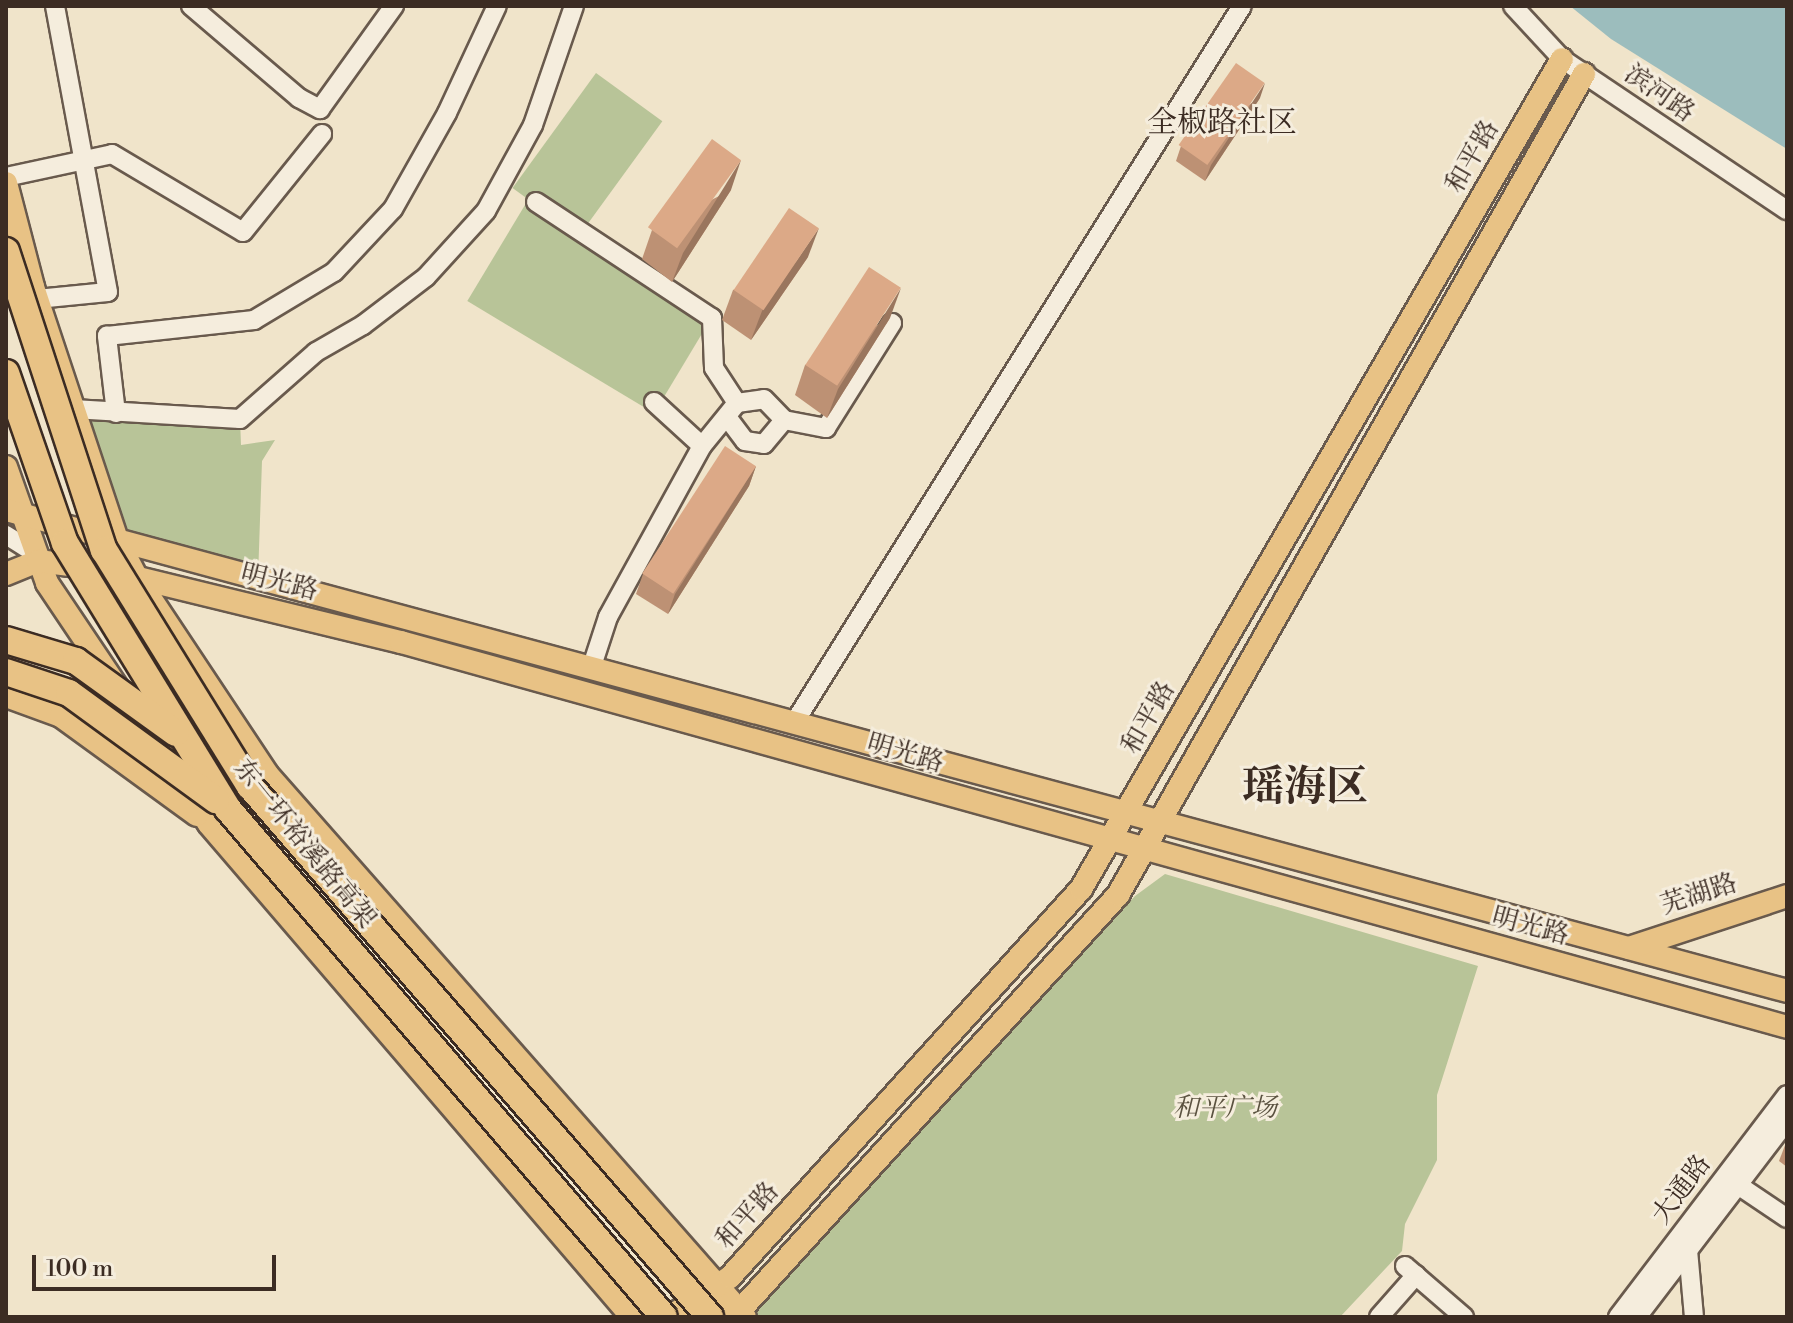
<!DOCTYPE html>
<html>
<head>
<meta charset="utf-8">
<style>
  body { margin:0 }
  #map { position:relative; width:1793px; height:1323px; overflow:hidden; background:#f0e4ca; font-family:"Libre Bodoni","Noto Serif SC",serif }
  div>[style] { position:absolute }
  .green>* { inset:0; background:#b8c498; transform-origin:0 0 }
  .water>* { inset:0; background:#9cbdbd }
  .roads { filter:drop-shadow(2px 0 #695a4d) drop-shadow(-2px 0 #695a4d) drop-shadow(0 2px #695a4d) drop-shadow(0 -2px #695a4d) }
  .minor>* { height:18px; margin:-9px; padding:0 9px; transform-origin:9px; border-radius:9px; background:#f5eddd }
  .major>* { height:22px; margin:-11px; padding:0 11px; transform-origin:11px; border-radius:11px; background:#e8c285 }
  .bridges { filter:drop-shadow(2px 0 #3c2c23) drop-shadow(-2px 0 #3c2c23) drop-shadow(0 2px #3c2c23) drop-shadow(0 -2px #3c2c23) }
  .highway-bridge>* { height:26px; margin:-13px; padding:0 13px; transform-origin:13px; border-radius:13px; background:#e8c285 }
  .wall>* { inset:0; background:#bd9174 }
  .shaded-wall>* { inset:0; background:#9a765e }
  .building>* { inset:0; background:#dca987; transform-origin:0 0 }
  span { translate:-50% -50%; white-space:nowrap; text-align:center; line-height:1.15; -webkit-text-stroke:6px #f5eddd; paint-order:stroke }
  .street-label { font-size:26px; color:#3c2c23 }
  .park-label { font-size:26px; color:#5b5240; font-style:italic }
  .quarter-label { font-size:30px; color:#3c2c23 }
  .town-label { font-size:42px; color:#3c2c23; font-weight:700 }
  .frame { position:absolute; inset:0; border:8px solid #3c2c23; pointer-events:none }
  .scale { position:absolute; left:32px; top:1255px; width:244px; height:36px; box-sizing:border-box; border:4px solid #3c2c23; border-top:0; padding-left:10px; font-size:24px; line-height:28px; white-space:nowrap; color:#3c2c23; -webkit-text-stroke:6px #f5eddd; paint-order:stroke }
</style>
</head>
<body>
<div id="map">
  <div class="green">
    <i style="left:596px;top:73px;width:82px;height:142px;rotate:36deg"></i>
    <i style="left:525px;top:205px;width:218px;height:112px;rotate:31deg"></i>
    <i style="clip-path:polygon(73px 409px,240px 419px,241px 445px,275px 440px,262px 461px,258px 578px,117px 540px)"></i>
    <i style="clip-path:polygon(1165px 874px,1478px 966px,1437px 1095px,1437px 1160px,1405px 1224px,1402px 1251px,1340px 1317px,745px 1317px,740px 1311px,761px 1306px,1135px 896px)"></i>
  </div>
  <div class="water">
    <i style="clip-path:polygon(1570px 6px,1787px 6px,1787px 149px,1611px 39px)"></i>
  </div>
  <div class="roads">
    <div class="minor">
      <i style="left:191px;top:6px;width:142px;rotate:40.4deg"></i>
      <i style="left:299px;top:98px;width:24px;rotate:28deg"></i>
      <i style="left:320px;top:109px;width:127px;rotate:-54.3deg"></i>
      <i style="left:1513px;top:6px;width:72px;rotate:47.2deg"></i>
      <i style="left:1562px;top:59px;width:271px;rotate:33.9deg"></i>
      <i style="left:6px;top:177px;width:108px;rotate:-12.2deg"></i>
      <i style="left:112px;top:154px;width:152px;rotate:30.8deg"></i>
      <i style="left:243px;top:232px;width:126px;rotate:-51.1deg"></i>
      <i style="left:536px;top:202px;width:211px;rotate:33.4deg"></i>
      <i style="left:712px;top:318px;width:50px;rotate:87.7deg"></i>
      <i style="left:714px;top:368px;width:42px;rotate:56.7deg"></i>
      <i style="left:737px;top:403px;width:55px;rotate:129.1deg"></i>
      <i style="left:702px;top:446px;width:195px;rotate:118.8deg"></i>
      <i style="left:608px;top:617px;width:55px;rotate:108.1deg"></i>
      <i style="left:37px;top:299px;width:71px;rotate:-5.6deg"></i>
      <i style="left:108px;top:292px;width:291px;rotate:-100.5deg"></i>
      <i style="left:654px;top:402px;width:65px;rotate:42.5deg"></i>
      <i style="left:737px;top:403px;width:27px;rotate:-8deg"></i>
      <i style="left:764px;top:399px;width:29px;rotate:46deg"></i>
      <i style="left:73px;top:409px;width:167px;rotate:3.4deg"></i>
      <i style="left:240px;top:419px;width:101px;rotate:-41.4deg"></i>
      <i style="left:316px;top:352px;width:54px;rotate:-29.9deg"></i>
      <i style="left:363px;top:325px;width:79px;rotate:-37.3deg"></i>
      <i style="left:426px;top:277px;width:89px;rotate:-47.7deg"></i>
      <i style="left:486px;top:211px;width:98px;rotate:-61.3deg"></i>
      <i style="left:533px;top:125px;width:126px;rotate:-71deg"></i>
      <i style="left:116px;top:413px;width:78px;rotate:-96.7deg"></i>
      <i style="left:107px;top:336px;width:148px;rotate:-6.2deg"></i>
      <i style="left:254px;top:320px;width:93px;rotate:-31deg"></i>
      <i style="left:334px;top:272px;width:86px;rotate:-46.9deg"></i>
      <i style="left:393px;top:209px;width:110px;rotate:-60.6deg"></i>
      <i style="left:447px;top:113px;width:118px;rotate:-65deg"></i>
      <i style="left:727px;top:417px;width:30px;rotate:53deg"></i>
      <i style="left:745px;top:441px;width:19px;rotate:9deg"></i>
      <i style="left:764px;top:444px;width:31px;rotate:-50deg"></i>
      <i style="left:784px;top:420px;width:43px;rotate:10.8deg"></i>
      <i style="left:826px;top:428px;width:124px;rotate:-57.8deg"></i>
      <i style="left:6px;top:535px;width:41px;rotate:32.2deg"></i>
      <i style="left:794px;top:723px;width:845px;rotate:-58deg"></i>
      <i style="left:1738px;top:1185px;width:59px;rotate:34deg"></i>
      <i style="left:1688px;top:1250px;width:67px;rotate:84.9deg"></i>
      <i style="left:1405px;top:1266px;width:78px;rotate:40.8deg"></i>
      <i style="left:1379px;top:1317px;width:56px;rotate:-48.6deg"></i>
      <i style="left:1618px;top:1317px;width:279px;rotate:-52.7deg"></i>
      <i style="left:1637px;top:1317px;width:247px;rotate:-52.6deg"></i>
    </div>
    <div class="major">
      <i style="left:6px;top:183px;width:107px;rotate:75.4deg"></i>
      <i style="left:33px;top:287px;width:267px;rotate:71.6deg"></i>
      <i style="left:117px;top:540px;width:43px;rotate:62.2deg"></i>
      <i style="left:137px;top:578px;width:235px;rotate:56.4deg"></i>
      <i style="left:267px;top:774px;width:723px;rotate:48.64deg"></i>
      <i style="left:6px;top:467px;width:123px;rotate:70.5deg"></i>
      <i style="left:47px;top:583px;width:290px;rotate:56.1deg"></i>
      <i style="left:209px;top:824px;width:650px;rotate:49.37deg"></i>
      <i style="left:6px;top:510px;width:1845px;rotate:15.11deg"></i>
      <i style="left:6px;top:574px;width:35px;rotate:-22deg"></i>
      <i style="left:38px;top:561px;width:64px;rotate:7.2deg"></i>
      <i style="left:101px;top:569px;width:309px;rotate:13.7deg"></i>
      <i style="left:401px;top:642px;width:1438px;rotate:15.52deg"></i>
      <i style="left:6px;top:696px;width:59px;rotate:20deg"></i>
      <i style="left:61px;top:716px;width:168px;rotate:36.1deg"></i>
      <i style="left:1629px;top:948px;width:166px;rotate:-18.2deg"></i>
      <i style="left:670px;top:1317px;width:72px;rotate:-33.7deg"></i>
      <i style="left:730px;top:1277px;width:523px;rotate:-47.87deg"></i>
      <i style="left:1081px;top:889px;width:959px;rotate:-59.91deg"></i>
      <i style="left:734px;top:1317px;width:571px;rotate:-47.7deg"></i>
      <i style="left:1118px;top:895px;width:944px;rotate:-60.42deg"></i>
    </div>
  </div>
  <div class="bridges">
    <div class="highway-bridge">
      <i style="left:6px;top:251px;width:315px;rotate:71.9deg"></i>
      <i style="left:104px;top:550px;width:278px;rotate:58.3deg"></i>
      <i style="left:250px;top:786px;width:703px;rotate:49.1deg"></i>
      <i style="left:6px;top:373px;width:180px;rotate:70.9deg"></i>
      <i style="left:65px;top:543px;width:312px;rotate:58.5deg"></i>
      <i style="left:228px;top:809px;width:669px;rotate:49.36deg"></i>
      <i style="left:6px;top:640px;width:73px;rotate:16.7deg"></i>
      <i style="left:76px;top:661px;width:123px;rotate:35.8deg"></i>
      <i style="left:6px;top:672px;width:66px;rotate:18.4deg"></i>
      <i style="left:69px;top:693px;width:182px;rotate:36.1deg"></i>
    </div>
  </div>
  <div class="wall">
    <i style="clip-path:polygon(1260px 98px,1205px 181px,1176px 161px,1181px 146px)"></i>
    <i style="clip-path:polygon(731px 190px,672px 282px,642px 259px,652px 230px)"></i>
    <i style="clip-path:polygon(808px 257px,751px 340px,722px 320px,733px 290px)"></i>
    <i style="clip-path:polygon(890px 318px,827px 418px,795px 395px,805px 365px)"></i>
    <i style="clip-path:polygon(756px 466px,749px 486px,668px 614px,636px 594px,643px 574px)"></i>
    <i style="clip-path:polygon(1787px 1140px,1787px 1167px,1779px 1161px)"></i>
  </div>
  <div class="shaded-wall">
    <i style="clip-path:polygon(1265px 83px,1260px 98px,1205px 181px,1211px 165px)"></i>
    <i style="clip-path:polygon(741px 160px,731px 190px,672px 282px,683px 253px)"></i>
    <i style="clip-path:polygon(819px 228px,808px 257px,751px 340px,762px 311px)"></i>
    <i style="clip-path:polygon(901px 288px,890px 318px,827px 418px,838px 389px)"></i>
    <i style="clip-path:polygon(756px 466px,749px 486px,668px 614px,675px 594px)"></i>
  </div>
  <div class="building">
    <i style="left:1236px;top:63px;width:35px;height:100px;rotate:35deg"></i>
    <i style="left:712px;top:139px;width:36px;height:109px;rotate:36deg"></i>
    <i style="left:789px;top:208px;width:36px;height:99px;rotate:34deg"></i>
    <i style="left:869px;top:267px;width:38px;height:117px;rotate:33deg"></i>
    <i style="left:725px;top:446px;width:37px;height:152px;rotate:33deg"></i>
  </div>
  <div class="street-label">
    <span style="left:1659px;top:94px;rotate:35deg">滨河路</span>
    <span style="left:1473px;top:157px;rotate:-60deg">和平路</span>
    <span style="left:279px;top:583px;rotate:14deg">明光路</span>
    <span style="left:1149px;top:718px;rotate:-60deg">和平路</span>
    <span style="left:905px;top:754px;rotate:16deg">明光路</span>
    <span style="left:304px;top:844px;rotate:51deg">东一环裕溪路高架</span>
    <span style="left:1699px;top:895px;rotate:-18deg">芜湖路</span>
    <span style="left:1530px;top:927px;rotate:15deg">明光路</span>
    <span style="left:1682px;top:1190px;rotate:-53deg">大通路</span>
    <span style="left:748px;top:1216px;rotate:-48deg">和平路</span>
  </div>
  <div class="park-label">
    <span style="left:1225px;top:1109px">和平广场</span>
  </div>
  <div class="quarter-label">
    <span style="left:1222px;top:123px">全椒路社区</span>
  </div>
  <div class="town-label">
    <span style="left:1305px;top:788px">瑶海区</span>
  </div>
  <div class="frame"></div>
  <div class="scale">100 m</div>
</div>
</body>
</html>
